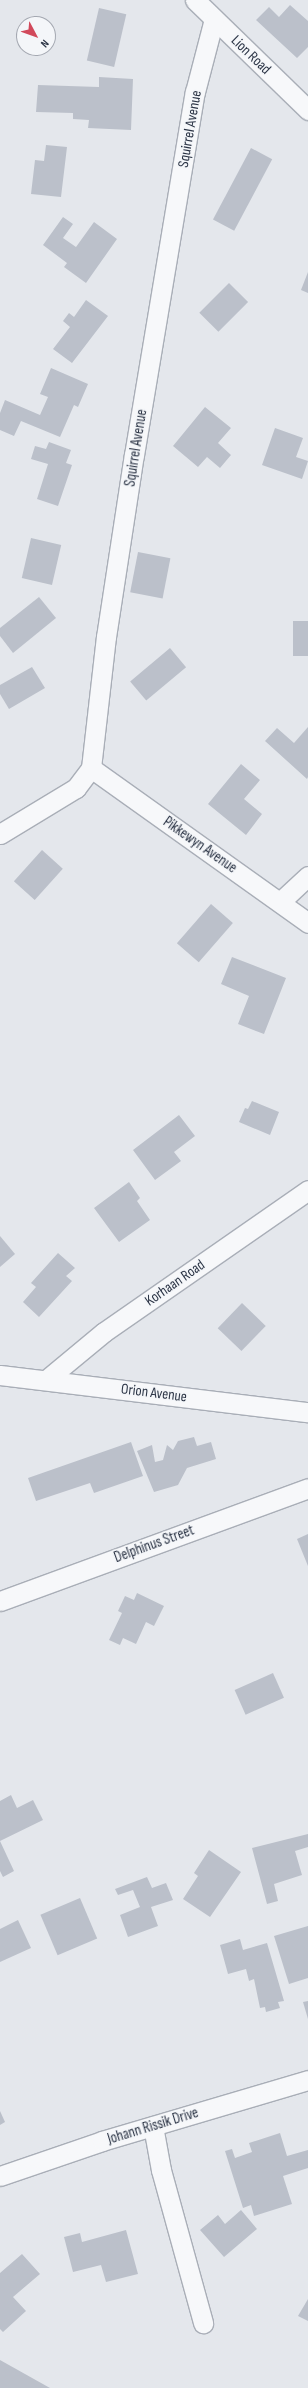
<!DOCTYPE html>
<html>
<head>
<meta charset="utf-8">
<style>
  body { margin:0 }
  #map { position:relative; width:308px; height:2388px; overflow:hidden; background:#e4e7ec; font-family:"Sofia Sans Condensed",sans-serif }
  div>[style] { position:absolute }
  .building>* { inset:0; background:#bbc0ca; transform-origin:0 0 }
  .roads { filter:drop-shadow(1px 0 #a9aeb7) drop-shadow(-1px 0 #a9aeb7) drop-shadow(0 1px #a9aeb7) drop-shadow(0 -1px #a9aeb7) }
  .minor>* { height:19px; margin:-9.5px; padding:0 9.5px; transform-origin:9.5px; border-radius:9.5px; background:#f7f8fa }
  span { translate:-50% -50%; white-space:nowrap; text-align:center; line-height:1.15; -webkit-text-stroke:3px #f4f6f9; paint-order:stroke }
  .street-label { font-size:15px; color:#2b3445 }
  .north { position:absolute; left:16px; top:16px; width:40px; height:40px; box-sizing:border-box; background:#f4f6f9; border:1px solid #a4a8b1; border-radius:50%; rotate:131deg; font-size:11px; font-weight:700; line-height:16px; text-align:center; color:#2b3445 }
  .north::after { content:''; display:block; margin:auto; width:14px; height:18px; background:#d1495b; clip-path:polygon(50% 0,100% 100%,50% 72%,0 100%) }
</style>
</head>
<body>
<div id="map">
  <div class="building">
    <i style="clip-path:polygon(290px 5px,308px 21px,308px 47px,297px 58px,256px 20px,269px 7px,279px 17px)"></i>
    <i style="left:99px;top:8px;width:28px;height:54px;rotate:13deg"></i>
    <i style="clip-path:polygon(99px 77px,133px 79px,131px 130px,88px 128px,89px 120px,73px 119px,73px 113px,36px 112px,38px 85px,99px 87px)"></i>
    <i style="clip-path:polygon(46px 145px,67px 147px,61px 197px,31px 194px,35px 160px,44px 161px)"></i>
    <i style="left:251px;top:148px;width:24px;height:81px;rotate:28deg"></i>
    <i style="clip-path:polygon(63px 217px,73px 224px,63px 238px,76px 247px,94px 222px,117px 239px,86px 283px,64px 267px,67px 263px,43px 245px)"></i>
    <i style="clip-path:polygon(308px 272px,308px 293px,301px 290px)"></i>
    <i style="left:229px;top:283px;width:27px;height:42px;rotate:45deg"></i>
    <i style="clip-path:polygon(86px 300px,108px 316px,72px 363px,53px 349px,70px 327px,63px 321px,69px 313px,74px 317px)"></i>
    <i style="clip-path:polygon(51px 368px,88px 384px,78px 407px,74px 405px,60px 437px,21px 421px,14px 436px,0 430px,0 413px,5px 400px,40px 415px,48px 397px,40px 394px)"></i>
    <i style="clip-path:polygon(205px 407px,231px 428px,218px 443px,231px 455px,220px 468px,207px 457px,198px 467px,173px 446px)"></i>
    <i style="clip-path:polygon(275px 428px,303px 438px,296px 457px,308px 461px,302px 479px,262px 465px)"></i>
    <i style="clip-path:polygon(49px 442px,71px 450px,66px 463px,72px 465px,58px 506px,37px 499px,48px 464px,31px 459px,35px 446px,46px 449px)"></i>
    <i style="left:31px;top:538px;width:31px;height:41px;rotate:13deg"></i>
    <i style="left:138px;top:552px;width:33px;height:41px;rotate:11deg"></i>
    <i style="clip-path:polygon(39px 597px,56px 618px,13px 653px,0 636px,0 628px)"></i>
    <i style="left:293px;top:621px;width:15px;height:35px"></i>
    <i style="left:170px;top:648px;width:25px;height:52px;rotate:50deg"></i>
    <i style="clip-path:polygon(32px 667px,45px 688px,9px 709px,0 694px,0 685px)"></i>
    <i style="clip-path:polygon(308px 727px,308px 777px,307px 779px,265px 741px,277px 728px,294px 743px)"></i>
    <i style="clip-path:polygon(241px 764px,260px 780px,244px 799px,262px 814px,246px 835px,208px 804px)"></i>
    <i style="left:42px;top:850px;width:28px;height:42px;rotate:42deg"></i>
    <i style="left:211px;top:904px;width:29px;height:52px;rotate:41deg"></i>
    <i style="clip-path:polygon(232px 957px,286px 978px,264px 1034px,238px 1024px,249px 996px,221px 984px)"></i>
    <i style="clip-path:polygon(252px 1101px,279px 1112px,270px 1135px,239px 1122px,245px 1108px,248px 1109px)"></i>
    <i style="clip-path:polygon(179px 1115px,195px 1136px,174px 1152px,181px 1161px,155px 1180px,133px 1150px)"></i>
    <i style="clip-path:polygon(129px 1182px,140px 1198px,137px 1201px,150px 1220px,119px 1242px,94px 1208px)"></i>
    <i style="clip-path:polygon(0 1236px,15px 1254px,0 1267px)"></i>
    <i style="clip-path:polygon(58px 1253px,75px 1268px,66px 1276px,72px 1281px,39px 1317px,23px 1302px,36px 1287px,31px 1283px)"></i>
    <i style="left:242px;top:1303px;width:33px;height:35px;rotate:44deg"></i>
    <i style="clip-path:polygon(194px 1437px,197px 1446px,211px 1442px,216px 1459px,187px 1468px,178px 1485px,154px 1492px,137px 1451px,152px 1445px,155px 1462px,163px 1460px,167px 1445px,173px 1450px,178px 1441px)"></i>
    <i style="clip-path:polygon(131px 1442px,143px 1476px,94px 1493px,90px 1483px,36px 1501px,28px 1478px)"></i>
    <i style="clip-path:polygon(308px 1534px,308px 1566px,297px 1539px)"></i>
    <i style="clip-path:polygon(137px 1593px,164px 1606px,154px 1626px,146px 1622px,136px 1644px,123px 1638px,120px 1645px,109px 1640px,122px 1613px,118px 1611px,125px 1596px,134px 1600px)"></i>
    <i style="left:273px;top:1673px;width:27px;height:42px;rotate:66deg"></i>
    <i style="clip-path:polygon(11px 1795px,17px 1808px,33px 1800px,43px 1820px,0 1841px,14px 1871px,3px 1877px,0 1871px,0 1801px)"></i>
    <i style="clip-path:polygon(308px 1834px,308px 1847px,295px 1851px,302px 1875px,274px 1884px,278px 1901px,267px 1904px,252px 1848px)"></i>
    <i style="clip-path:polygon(209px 1850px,241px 1872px,210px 1917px,183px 1899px,198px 1876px,194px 1873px)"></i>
    <i style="clip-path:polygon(147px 1877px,152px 1888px,166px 1883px,173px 1900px,151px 1907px,158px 1926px,128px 1937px,120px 1915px,140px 1907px,133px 1890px,118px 1895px,115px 1889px)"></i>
    <i style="left:80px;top:1898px;width:44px;height:43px;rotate:67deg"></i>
    <i style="clip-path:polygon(18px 1920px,31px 1948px,0 1962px,0 1929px)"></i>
    <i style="clip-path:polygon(308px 1926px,308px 1978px,289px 1984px,274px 1936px)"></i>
    <i style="clip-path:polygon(240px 1939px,243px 1950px,267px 1943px,284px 2001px,278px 2002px,280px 2008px,266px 2012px,265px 2007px,260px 2008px,254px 1979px,249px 1981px,246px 1969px,228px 1974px,220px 1945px)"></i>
    <i style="clip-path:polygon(308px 2001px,308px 2019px,303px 2002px)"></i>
    <i style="clip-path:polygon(0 2111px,5px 2122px,0 2125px)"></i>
    <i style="clip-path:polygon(280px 2133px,287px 2156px,308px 2150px,308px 2168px,283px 2176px,292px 2204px,254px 2216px,251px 2205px,243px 2208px,225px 2151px,232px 2149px,235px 2158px,252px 2152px,249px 2143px)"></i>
    <i style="clip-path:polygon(241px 2210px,257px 2229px,224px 2257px,200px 2230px,218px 2215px,225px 2224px)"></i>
    <i style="clip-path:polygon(126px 2230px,138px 2274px,106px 2282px,101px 2265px,73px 2272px,64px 2237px,80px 2233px,82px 2242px)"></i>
    <i style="clip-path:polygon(22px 2254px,40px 2274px,13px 2297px,26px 2311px,3px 2332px,0 2329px,0 2273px)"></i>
    <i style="clip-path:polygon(308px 2299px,308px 2321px,298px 2316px)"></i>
    <i style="clip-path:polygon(0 2360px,50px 2388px,0 2388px)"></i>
  </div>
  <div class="roads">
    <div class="minor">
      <i style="left:195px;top:0;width:158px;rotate:44.2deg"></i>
      <i style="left:91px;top:768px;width:267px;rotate:35.5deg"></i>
      <i style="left:0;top:834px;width:89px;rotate:-31.2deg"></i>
      <i style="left:76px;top:788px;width:25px;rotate:-53deg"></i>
      <i style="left:91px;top:768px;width:132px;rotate:-83.5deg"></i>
      <i style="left:106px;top:637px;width:184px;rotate:-81.3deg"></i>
      <i style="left:134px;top:455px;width:368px;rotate:-80.5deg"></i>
      <i style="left:195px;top:92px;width:75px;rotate:-75.4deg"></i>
      <i style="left:280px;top:902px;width:38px;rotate:-43deg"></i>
      <i style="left:0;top:1375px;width:310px;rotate:6.9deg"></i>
      <i style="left:46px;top:1380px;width:75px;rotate:-39.6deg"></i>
      <i style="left:104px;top:1332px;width:249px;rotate:-34.8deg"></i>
      <i style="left:0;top:1601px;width:328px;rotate:-20.1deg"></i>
      <i style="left:153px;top:2126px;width:45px;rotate:79.7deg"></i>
      <i style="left:161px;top:2170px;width:159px;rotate:74.6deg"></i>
      <i style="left:0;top:2176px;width:108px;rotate:-18.9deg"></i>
      <i style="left:102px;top:2141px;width:215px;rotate:-16.5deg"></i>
    </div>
  </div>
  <div class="street-label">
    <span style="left:251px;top:55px;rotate:44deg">Lion Road</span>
    <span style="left:190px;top:129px;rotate:-80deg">Squirrel Avenue</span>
    <span style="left:136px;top:448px;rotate:-81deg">Squirrel Avenue</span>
    <span style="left:200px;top:845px;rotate:35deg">Pikkewyn Avenue</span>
    <span style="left:175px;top:1283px;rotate:-35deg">Korhaan Road</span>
    <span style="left:154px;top:1393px;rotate:7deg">Orion Avenue</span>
    <span style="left:154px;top:1544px;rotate:-20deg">Delphinus Street</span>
    <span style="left:153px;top:2126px;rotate:-17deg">Johann Rissik Drive</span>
  </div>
  <div class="north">N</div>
</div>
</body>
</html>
